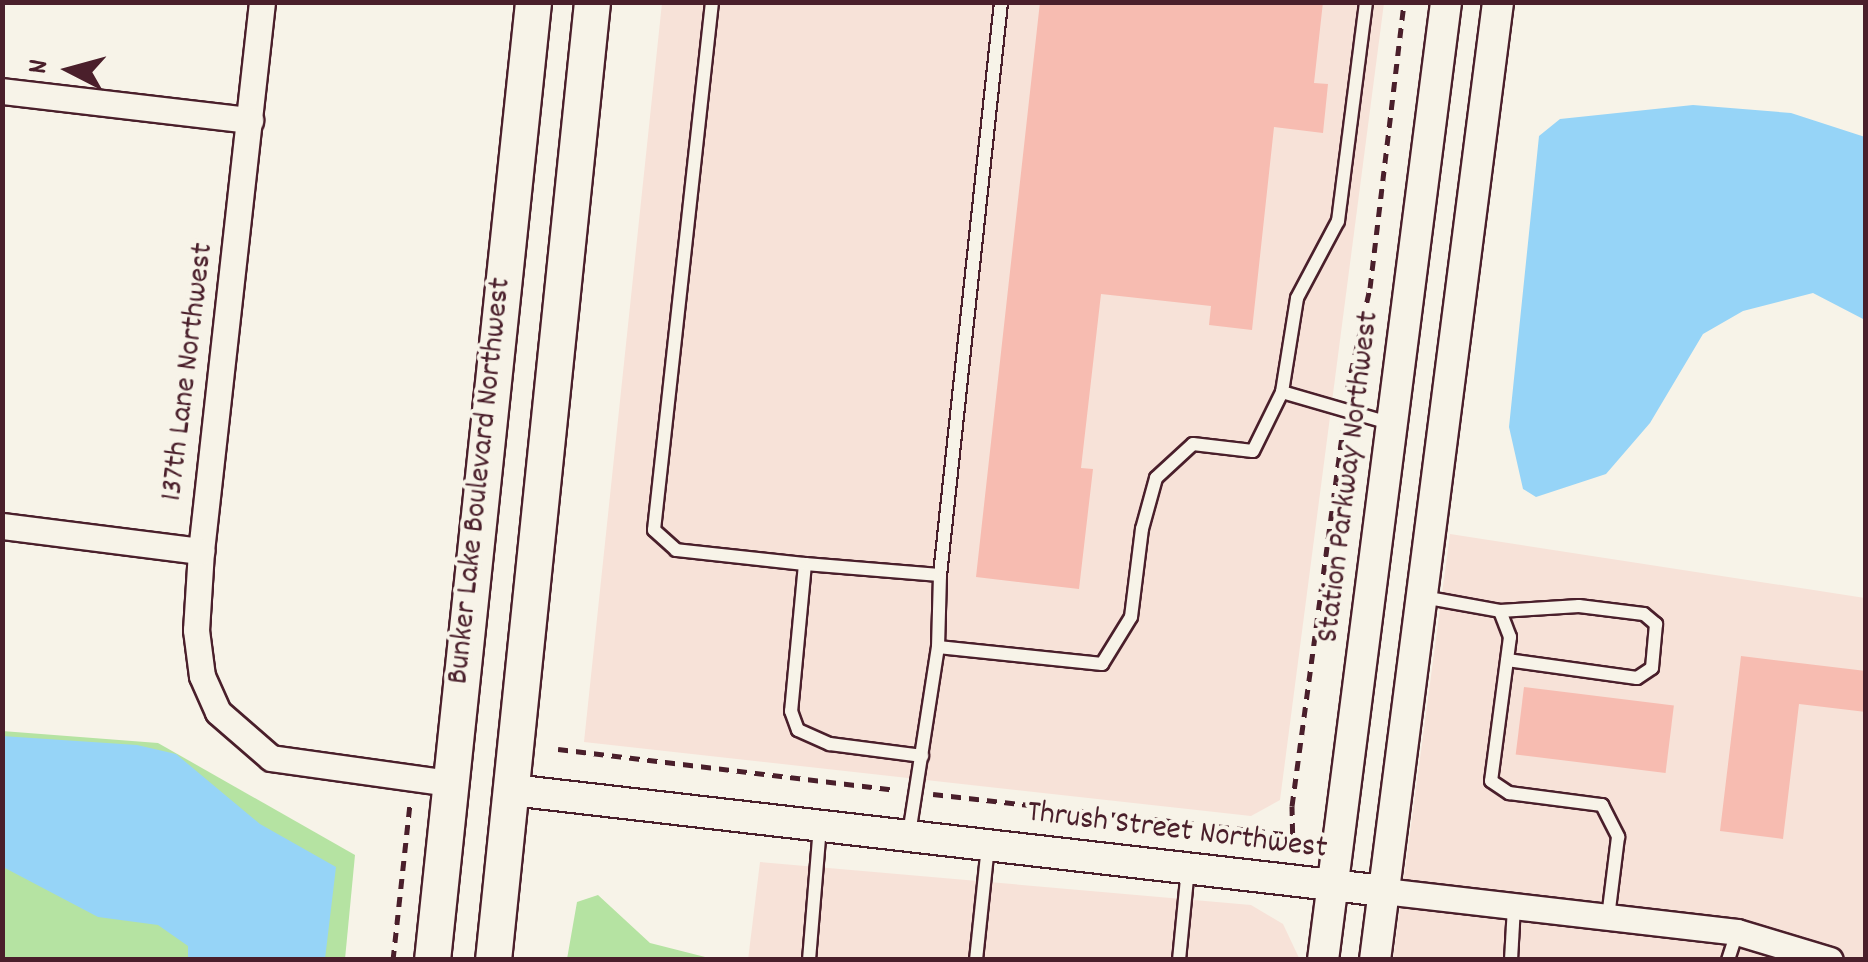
<!DOCTYPE html>
<html>
<head>
<meta charset="utf-8">
<style>
  body { margin:0 }
  #map { position:relative; width:1868px; height:962px; overflow:hidden; background:#f7f3e8; font-family:Dekko,sans-serif }
  div>[style] { position:absolute }
  .built>* { inset:0; background:#f7e2d8 }
  .green>* { inset:0; background:#b5e3a2 }
  .water>* { inset:0; background:#96d4f7 }
  .building>* { inset:0; background:#f7bcb1; transform-origin:0 0 }
  .path>* { height:5px; margin-top:-2.5px; transform-origin:0; background:repeating-linear-gradient(90deg,#4a1f2b 0 10px,transparent 0 18px) }
  .roads { filter:drop-shadow(2px 0 #4a1f2b) drop-shadow(-2px 0 #4a1f2b) drop-shadow(0 2px #4a1f2b) drop-shadow(0 -2px #4a1f2b) }
  .service>* { height:12px; margin:-6px; padding:0 6px; transform-origin:6px; border-radius:6px; background:#f7f3e8 }
  .minor>* { height:25px; margin:-12.5px; padding:0 12.5px; transform-origin:12.5px; border-radius:12.5px; background:#f7f3e8 }
  .tertiary>* { height:30px; margin:-15px; padding:0 15px; transform-origin:15px; border-radius:15px; background:#f7f3e8 }
  .secondary>* { height:35px; margin:-17.5px; padding:0 17.5px; transform-origin:17.5px; border-radius:17.5px; background:#f7f3e8 }
  span { translate:-50% -50%; white-space:nowrap; text-align:center; line-height:1.15; -webkit-text-stroke:8px #f7f3e8; paint-order:stroke }
  .street-label { font-size:32px; color:#4a1f2b }
  .frame { position:absolute; inset:0; border:5px solid #4a1f2b; pointer-events:none }
  .north { position:absolute; left:20px; top:20px; width:100px; height:100px; -webkit-text-stroke:8px #f7f3e8; paint-order:stroke; rotate:276deg; font-size:28px; font-weight:700; line-height:40px; text-align:center; color:#4a1f2b }
  .north::after { content:''; display:block; margin:auto; width:35px; height:45px; background:#4a1f2b; clip-path:polygon(50% 0,100% 100%,50% 72%,0 100%) }
</style>
</head>
<body>
<div id="map">
  <div class="built">
    <i style="clip-path:polygon(662px 3px,1384px 3px,1280px 800px,1251px 816px,584px 742px)"></i>
    <i style="clip-path:polygon(1450px 534px,1865px 598px,1865px 959px,1393px 960px)"></i>
    <i style="clip-path:polygon(760px 862px,1251px 905px,1283px 924px,1300px 960px,748px 960px)"></i>
  </div>
  <div class="green">
    <i style="clip-path:polygon(2px 731px,158px 743px,355px 855px,345px 959px,3px 959px)"></i>
    <i style="clip-path:polygon(598px 895px,650px 943px,713px 959px,567px 959px,577px 902px)"></i>
  </div>
  <div class="water">
    <i style="clip-path:polygon(1693px 105px,1791px 113px,1865px 137px,1865px 320px,1813px 293px,1743px 311px,1703px 334px,1650px 423px,1606px 474px,1536px 497px,1523px 489px,1509px 427px,1539px 136px,1560px 119px)"></i>
    <i style="clip-path:polygon(2px 736px,137px 745px,176px 754px,260px 824px,336px 867px,325px 959px,188px 959px,188px 946px,158px 925px,98px 917px,3px 867px)"></i>
  </div>
  <div class="building">
    <i style="clip-path:polygon(1040px 2px,1323px 2px,1314px 83px,1328px 84px,1323px 133px,1274px 127px,1252px 330px,1209px 325px,1211px 306px,1101px 294px,1081px 468px,1093px 469px,1079px 589px,976px 577px)"></i>
    <i style="clip-path:polygon(1741px 656px,1866px 671px,1866px 712px,1799px 704px,1783px 839px,1720px 831px)"></i>
    <i style="left:1524px;top:687px;width:151px;height:68px;rotate:7deg"></i>
  </div>
  <div class="path">
    <i style="left:1347px;top:390px;width:105px;rotate:-77.3deg"></i>
    <i style="left:1370px;top:288px;width:288px;rotate:-83.2deg"></i>
    <i style="left:558px;top:749px;width:341px;rotate:6.9deg"></i>
    <i style="left:933px;top:794px;width:362px;rotate:6.5deg"></i>
    <i style="left:1293px;top:851px;width:45px;rotate:-91.3deg"></i>
    <i style="left:1292px;top:806px;width:379px;rotate:-82.3deg"></i>
    <i style="left:393px;top:960px;width:158px;rotate:-83.8deg"></i>
  </div>
  <div class="roads">
    <div class="service">
      <i style="left:712px;top:2px;width:531px;rotate:96.27deg"></i>
      <i style="left:654px;top:530px;width:30px;rotate:42deg"></i>
      <i style="left:676px;top:550px;width:130px;rotate:6.2deg"></i>
      <i style="left:805px;top:564px;width:148px;rotate:95.4deg"></i>
      <i style="left:791px;top:711px;width:20px;rotate:70deg"></i>
      <i style="left:798px;top:730px;width:35px;rotate:24deg"></i>
      <i style="left:830px;top:744px;width:93px;rotate:7.4deg"></i>
      <i style="left:1282px;top:392px;width:95px;rotate:-80.9deg"></i>
      <i style="left:1297px;top:298px;width:87px;rotate:-62deg"></i>
      <i style="left:1338px;top:221px;width:221px;rotate:-82.7deg"></i>
      <i style="left:805px;top:564px;width:135px;rotate:4.7deg"></i>
      <i style="left:1423px;top:597px;width:78px;rotate:10.3deg"></i>
      <i style="left:1500px;top:611px;width:28px;rotate:69deg"></i>
      <i style="left:1510px;top:637px;width:145px;rotate:97.5deg"></i>
      <i style="left:1491px;top:781px;width:22px;rotate:34deg"></i>
      <i style="left:1509px;top:793px;width:94px;rotate:7.4deg"></i>
      <i style="left:1602px;top:805px;width:36px;rotate:63deg"></i>
      <i style="left:1618px;top:837px;width:81px;rotate:97.1deg"></i>
      <i style="left:1500px;top:611px;width:79px;rotate:-3.6deg"></i>
      <i style="left:1579px;top:606px;width:65px;rotate:7deg"></i>
      <i style="left:1644px;top:614px;width:16px;rotate:40deg"></i>
      <i style="left:1656px;top:624px;width:44px;rotate:95.2deg"></i>
      <i style="left:1652px;top:668px;width:18px;rotate:146deg"></i>
      <i style="left:1637px;top:678px;width:131px;rotate:-172.1deg"></i>
      <i style="left:938px;top:647px;width:165px;rotate:5.9deg"></i>
      <i style="left:1102px;top:664px;width:55px;rotate:-58.3deg"></i>
      <i style="left:1131px;top:617px;width:89px;rotate:-82.9deg"></i>
      <i style="left:1142px;top:529px;width:53px;rotate:-74.6deg"></i>
      <i style="left:1156px;top:478px;width:50px;rotate:-42.6deg"></i>
      <i style="left:1193px;top:444px;width:60px;rotate:6.7deg"></i>
      <i style="left:1253px;top:451px;width:66px;rotate:-63.8deg"></i>
      <i style="left:1282px;top:392px;width:115px;rotate:16.2deg"></i>
      <i style="left:909px;top:834px;width:189px;rotate:-81.2deg"></i>
      <i style="left:938px;top:647px;width:72px;rotate:-88.4deg"></i>
      <i style="left:940px;top:575px;width:576px;rotate:-83.92deg"></i>
      <i style="left:809px;top:960px;width:134px;rotate:-85.3deg"></i>
      <i style="left:976px;top:960px;width:116px;rotate:-84deg"></i>
      <i style="left:1179px;top:960px;width:92px;rotate:-84.4deg"></i>
      <i style="left:1511px;top:960px;width:54px;rotate:-86.8deg"></i>
      <i style="left:1728px;top:960px;width:29px;rotate:-72deg"></i>
    </div>
    <div class="minor">
      <i style="left:262px;top:2px;width:552px;rotate:96.34deg"></i>
      <i style="left:201px;top:551px;width:79px;rotate:93.6deg"></i>
      <i style="left:196px;top:630px;width:46px;rotate:82.6deg"></i>
      <i style="left:202px;top:676px;width:39px;rotate:66deg"></i>
      <i style="left:218px;top:712px;width:70px;rotate:41deg"></i>
      <i style="left:271px;top:758px;width:181px;rotate:8deg"></i>
      <i style="left:2px;top:91px;width:250px;rotate:6.7deg"></i>
      <i style="left:2px;top:526px;width:201px;rotate:7.2deg"></i>
      <i style="left:1384px;top:891px;width:355px;rotate:6.6deg"></i>
      <i style="left:1737px;top:932px;width:97px;rotate:16.8deg"></i>
    </div>
    <div class="tertiary">
      <i style="left:512px;top:790px;width:878px;rotate:6.61deg"></i>
      <i style="left:1323px;top:960px;width:966px;rotate:-82.68deg"></i>
      <i style="left:1375px;top:960px;width:966px;rotate:-82.68deg"></i>
    </div>
    <div class="secondary">
      <i style="left:432px;top:960px;width:963px;rotate:-83.98deg"></i>
      <i style="left:493px;top:960px;width:963px;rotate:-84.1deg"></i>
    </div>
  </div>
  <div class="street-label">
    <span style="left:189px;top:372px;rotate:-83deg">137th Lane Northwest</span>
    <span style="left:1350px;top:477px;rotate:-83deg">Station Parkway Northwest</span>
    <span style="left:481px;top:481px;rotate:-84deg">Bunker Lake Boulevard Northwest</span>
    <span style="left:1177px;top:832px;rotate:7deg">Thrush Street Northwest</span>
  </div>
  <div class="frame"></div>
  <div class="north">N</div>
</div>
</body>
</html>
